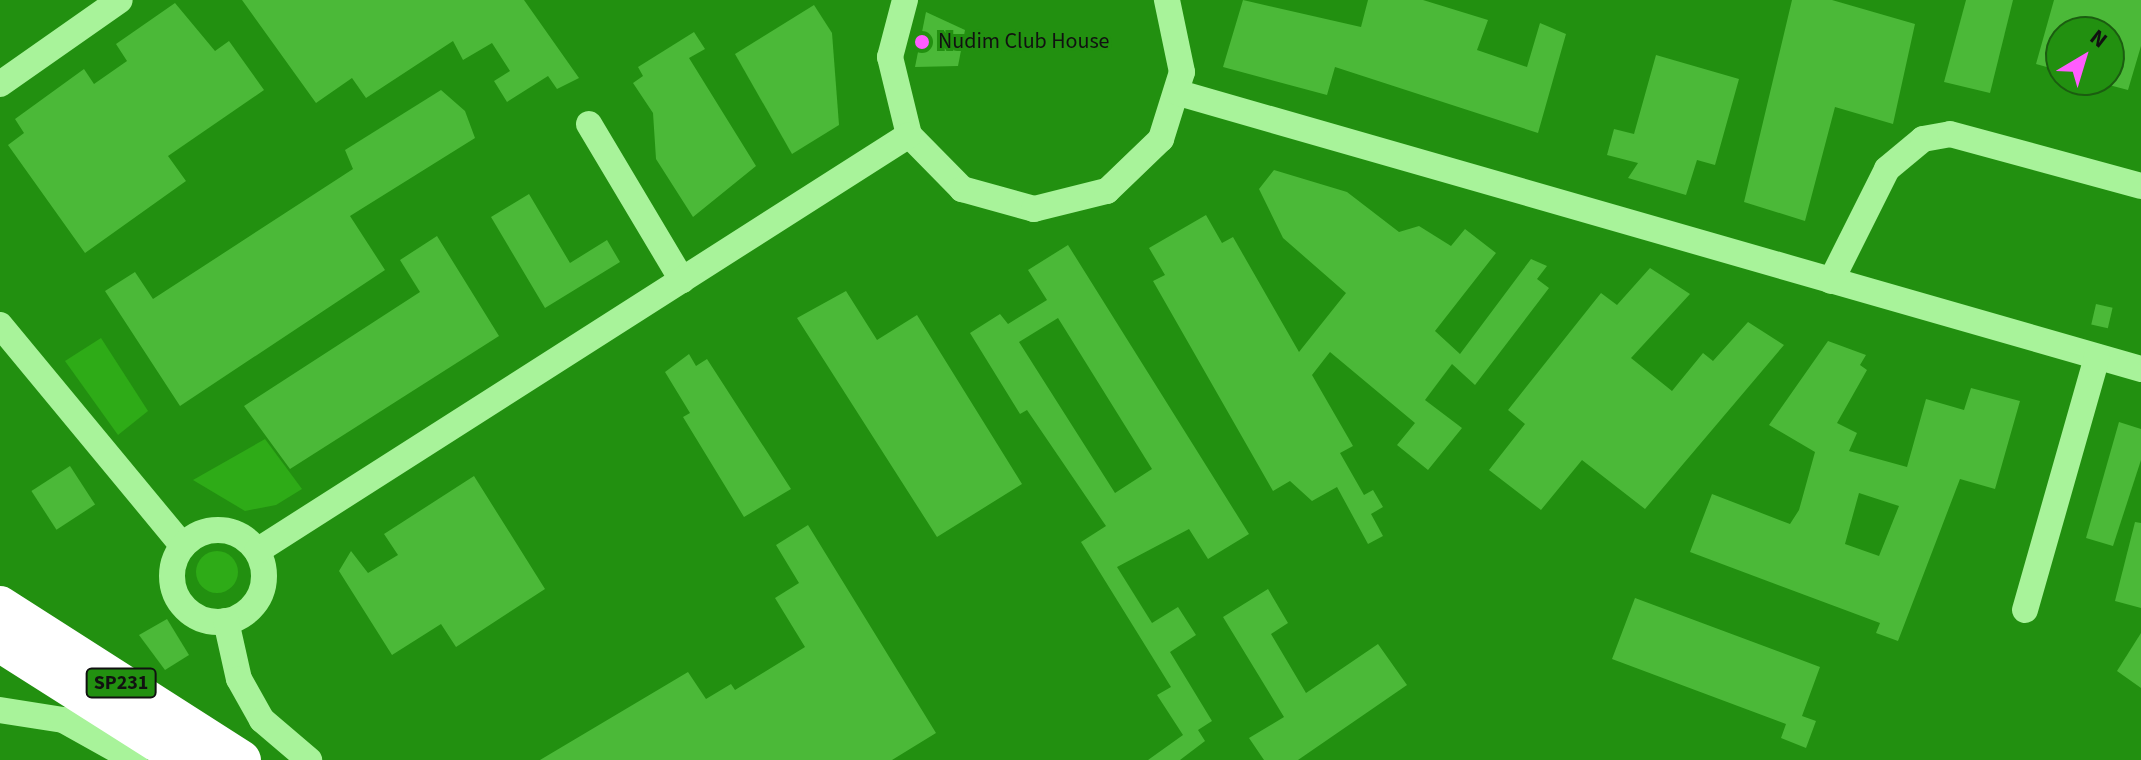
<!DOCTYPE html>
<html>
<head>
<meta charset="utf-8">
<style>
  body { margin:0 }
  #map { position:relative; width:2141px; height:760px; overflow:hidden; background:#229010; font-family:"Source Sans 3",sans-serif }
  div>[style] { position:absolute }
  .green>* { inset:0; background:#2eab17 }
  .round { border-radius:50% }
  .building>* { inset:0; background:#4bb938; transform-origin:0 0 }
  .minor>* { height:26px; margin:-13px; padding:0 13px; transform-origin:13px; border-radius:13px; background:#a8f39a }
  .minor>.ring { margin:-13px; padding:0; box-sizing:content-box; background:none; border:26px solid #a8f39a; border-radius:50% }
  .highway>* { height:40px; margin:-20px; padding:0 20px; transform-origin:20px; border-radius:20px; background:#fff }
  .dots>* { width:22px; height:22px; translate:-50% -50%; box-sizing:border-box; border:4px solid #229010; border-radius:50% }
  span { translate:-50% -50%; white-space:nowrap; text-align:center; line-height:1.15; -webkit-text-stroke:6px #229010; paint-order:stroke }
  .shield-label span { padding:2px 6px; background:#229010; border:2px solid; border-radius:6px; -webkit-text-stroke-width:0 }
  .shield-label { font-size:20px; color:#111; font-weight:700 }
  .poi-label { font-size:22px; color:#111 }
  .left { translate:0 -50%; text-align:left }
  .north { position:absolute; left:2045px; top:16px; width:80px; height:80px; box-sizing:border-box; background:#229010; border:2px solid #1b5d10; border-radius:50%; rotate:38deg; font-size:22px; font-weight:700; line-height:32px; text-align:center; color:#111 }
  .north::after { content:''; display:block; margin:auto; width:28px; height:36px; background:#ff5cfe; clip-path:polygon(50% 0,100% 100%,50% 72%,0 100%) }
</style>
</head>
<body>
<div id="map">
  <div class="green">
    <i style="clip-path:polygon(101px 338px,148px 411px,118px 435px,65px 361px)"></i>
    <i style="clip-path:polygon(265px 439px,302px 489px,276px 505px,245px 511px,193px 480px)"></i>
    <i class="round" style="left:196px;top:551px;width:42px;height:42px"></i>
  </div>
  <div class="building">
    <i style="clip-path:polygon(242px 0,524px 0,579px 78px,557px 89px,548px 76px,507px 102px,494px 81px,510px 71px,492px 43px,463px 60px,453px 41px,366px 98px,352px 78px,316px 103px)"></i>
    <i style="clip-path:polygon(1243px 0,1361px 27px,1368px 0,1423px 0,1488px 20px,1477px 50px,1527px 67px,1540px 23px,1566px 34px,1538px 133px,1335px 67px,1327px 95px,1223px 67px)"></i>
    <i style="clip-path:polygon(1792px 0,1832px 0,1915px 24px,1893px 124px,1835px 107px,1805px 221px,1744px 202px)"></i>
    <i style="clip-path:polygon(1966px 0,2013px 0,1990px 93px,1944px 82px)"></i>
    <i style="clip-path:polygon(2054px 0,2141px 0,2141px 46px,2128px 90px,2109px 85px,2109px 32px,2061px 32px,2061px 71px,2036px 64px)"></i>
    <i style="clip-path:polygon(175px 3px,215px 51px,229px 41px,264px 90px,168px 156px,186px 181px,85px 253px,8px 145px,24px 133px,15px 119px,84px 69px,94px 84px,127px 61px,116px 44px)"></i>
    <i style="clip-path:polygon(814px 5px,832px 33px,839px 125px,792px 154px,735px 54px)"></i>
    <i style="clip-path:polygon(926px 12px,965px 30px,958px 66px,915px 67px)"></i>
    <i style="clip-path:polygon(694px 32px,705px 49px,689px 58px,756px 166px,693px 217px,656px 159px,653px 113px,633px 83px,643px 76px,638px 67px)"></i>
    <i style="clip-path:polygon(1656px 55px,1739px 79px,1715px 165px,1697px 160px,1686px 195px,1628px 178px,1638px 163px,1607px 155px,1614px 129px,1634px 134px)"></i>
    <i style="clip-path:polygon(441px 90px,465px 111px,475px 138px,350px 216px,385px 270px,180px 406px,105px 291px,135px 272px,153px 299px,353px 169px,345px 150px)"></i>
    <i style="clip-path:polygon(1274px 170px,1347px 192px,1399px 232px,1419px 226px,1451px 246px,1465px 229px,1496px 253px,1435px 331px,1460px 354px,1531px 259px,1547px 266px,1537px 279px,1549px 288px,1475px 385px,1452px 364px,1425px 400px,1462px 428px,1428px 470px,1397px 445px,1415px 423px,1330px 352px,1312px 375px,1353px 446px,1340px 453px,1364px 495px,1373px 490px,1383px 507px,1371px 514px,1383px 536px,1368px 544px,1337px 487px,1312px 501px,1290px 481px,1273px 491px,1153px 281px,1165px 275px,1149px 248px,1206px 215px,1222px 243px,1233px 237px,1299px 352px,1346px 293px,1283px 238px,1259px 189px)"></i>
    <i style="clip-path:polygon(529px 194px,570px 263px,607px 240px,620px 262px,545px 308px,491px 217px)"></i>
    <i style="clip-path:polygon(437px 236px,499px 336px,290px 469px,244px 406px,420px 292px,400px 260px)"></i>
    <i style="clip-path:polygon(evenodd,1068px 245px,1249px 534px,1208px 559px,1189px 529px,1117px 567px,1152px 623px,1178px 607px,1196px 635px,1170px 652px,1212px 721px,1198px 730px,1205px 741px,1180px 760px,1148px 760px,1183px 735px,1157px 695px,1171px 687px,1081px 542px,1106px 526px,1027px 410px,1020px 414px,970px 333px,1000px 314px,1008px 324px,1047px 300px,1028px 270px,1068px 245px,1058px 318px,1152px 469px,1115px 493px,1019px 342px,1058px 318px)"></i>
    <i style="clip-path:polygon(1650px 268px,1690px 294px,1631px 358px,1672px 391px,1703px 353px,1713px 361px,1748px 322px,1784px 345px,1645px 509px,1582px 460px,1541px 510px,1489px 470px,1525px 424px,1508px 410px,1601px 293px,1617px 305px)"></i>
    <i style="clip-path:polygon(846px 291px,877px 340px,917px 315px,1022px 484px,937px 537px,797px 318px)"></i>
    <i style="left:2096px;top:304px;width:17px;height:21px;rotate:13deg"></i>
    <i style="clip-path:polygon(evenodd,1828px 341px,1866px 355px,1860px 365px,1867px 370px,1837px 423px,1857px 433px,1849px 451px,1907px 467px,1926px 399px,1964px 410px,1971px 388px,2020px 401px,1995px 489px,1960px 479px,1898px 641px,1876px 633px,1880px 623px,1690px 552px,1712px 494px,1790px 524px,1799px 510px,1815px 452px,1769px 425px,1828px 341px,1859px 493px,1899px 506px,1879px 556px,1845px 544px,1859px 493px)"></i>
    <i style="clip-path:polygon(689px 354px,696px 366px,707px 359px,791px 489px,744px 517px,683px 417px,690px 413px,665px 372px)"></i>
    <i style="clip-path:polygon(2119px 422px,2141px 429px,2141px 460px,2113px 546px,2086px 538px)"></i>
    <i style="left:70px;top:466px;width:46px;height:46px;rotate:57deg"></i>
    <i style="clip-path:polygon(474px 476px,545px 589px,456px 647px,441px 624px,392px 655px,339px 571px,351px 551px,368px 573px,398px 555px,384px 534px)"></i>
    <i style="clip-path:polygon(2135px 522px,2141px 523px,2141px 608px,2115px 601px)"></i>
    <i style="clip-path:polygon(808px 525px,936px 733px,892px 760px,540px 760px,688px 672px,706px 699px,731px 684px,735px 690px,805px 647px,775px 598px,799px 583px,776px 545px)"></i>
    <i style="clip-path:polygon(1268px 589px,1288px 623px,1271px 634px,1306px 693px,1378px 644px,1407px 685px,1298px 760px,1264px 760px,1249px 738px,1284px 717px,1223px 617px)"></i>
    <i style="clip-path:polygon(1635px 598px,1820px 667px,1802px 716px,1816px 721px,1806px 748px,1781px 738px,1786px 724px,1612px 659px)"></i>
    <i style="clip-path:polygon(167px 619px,189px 655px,165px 670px,139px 635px)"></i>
    <i style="clip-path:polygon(2141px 633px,2141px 688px,2117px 671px)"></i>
  </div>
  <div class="minor">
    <i style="left:905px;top:0;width:59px;rotate:104.7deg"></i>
    <i style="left:890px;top:57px;width:80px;rotate:76.3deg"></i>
    <i style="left:909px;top:135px;width:76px;rotate:45.5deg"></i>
    <i style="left:962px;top:189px;width:75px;rotate:15.5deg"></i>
    <i style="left:1034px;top:209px;width:75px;rotate:-13.9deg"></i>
    <i style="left:1107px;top:191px;width:75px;rotate:-43.9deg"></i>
    <i style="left:1161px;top:139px;width:70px;rotate:-72.6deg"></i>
    <i style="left:1182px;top:72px;width:74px;rotate:-101.8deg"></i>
    <i style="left:0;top:84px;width:146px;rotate:-35deg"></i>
    <i style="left:1179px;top:93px;width:1001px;rotate:16.01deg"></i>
    <i style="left:589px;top:124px;width:182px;rotate:59.2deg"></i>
    <i style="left:1831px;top:281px;width:125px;rotate:-63.4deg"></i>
    <i style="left:1887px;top:169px;width:47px;rotate:-39.8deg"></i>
    <i style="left:1923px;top:139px;width:27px;rotate:-10deg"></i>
    <i style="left:1950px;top:134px;width:198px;rotate:15.2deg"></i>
    <i style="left:0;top:325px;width:287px;rotate:50.4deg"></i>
    <i class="ring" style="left:172px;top:530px;width:66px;height:66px"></i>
    <i style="left:257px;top:551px;width:773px;rotate:-32.54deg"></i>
    <i style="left:2025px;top:610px;width:263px;rotate:-74.1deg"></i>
    <i style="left:226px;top:621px;width:59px;rotate:77.4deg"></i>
    <i style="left:239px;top:679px;width:47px;rotate:60.7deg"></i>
    <i style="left:262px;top:720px;width:62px;rotate:40.4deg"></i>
    <i style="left:0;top:710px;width:64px;rotate:9deg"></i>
    <i style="left:63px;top:720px;width:82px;rotate:29.1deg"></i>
  </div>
  <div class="highway">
    <i style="left:0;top:606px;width:286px;rotate:32.6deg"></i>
    <i style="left:0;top:642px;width:220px;rotate:32.4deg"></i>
  </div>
  <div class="dots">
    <i style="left:922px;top:42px;background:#ff5cfe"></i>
  </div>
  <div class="shield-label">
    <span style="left:121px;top:683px">SP231</span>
  </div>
  <div class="poi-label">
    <span class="left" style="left:938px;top:42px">Nudim Club House</span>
  </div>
  <div class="north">N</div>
</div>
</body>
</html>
